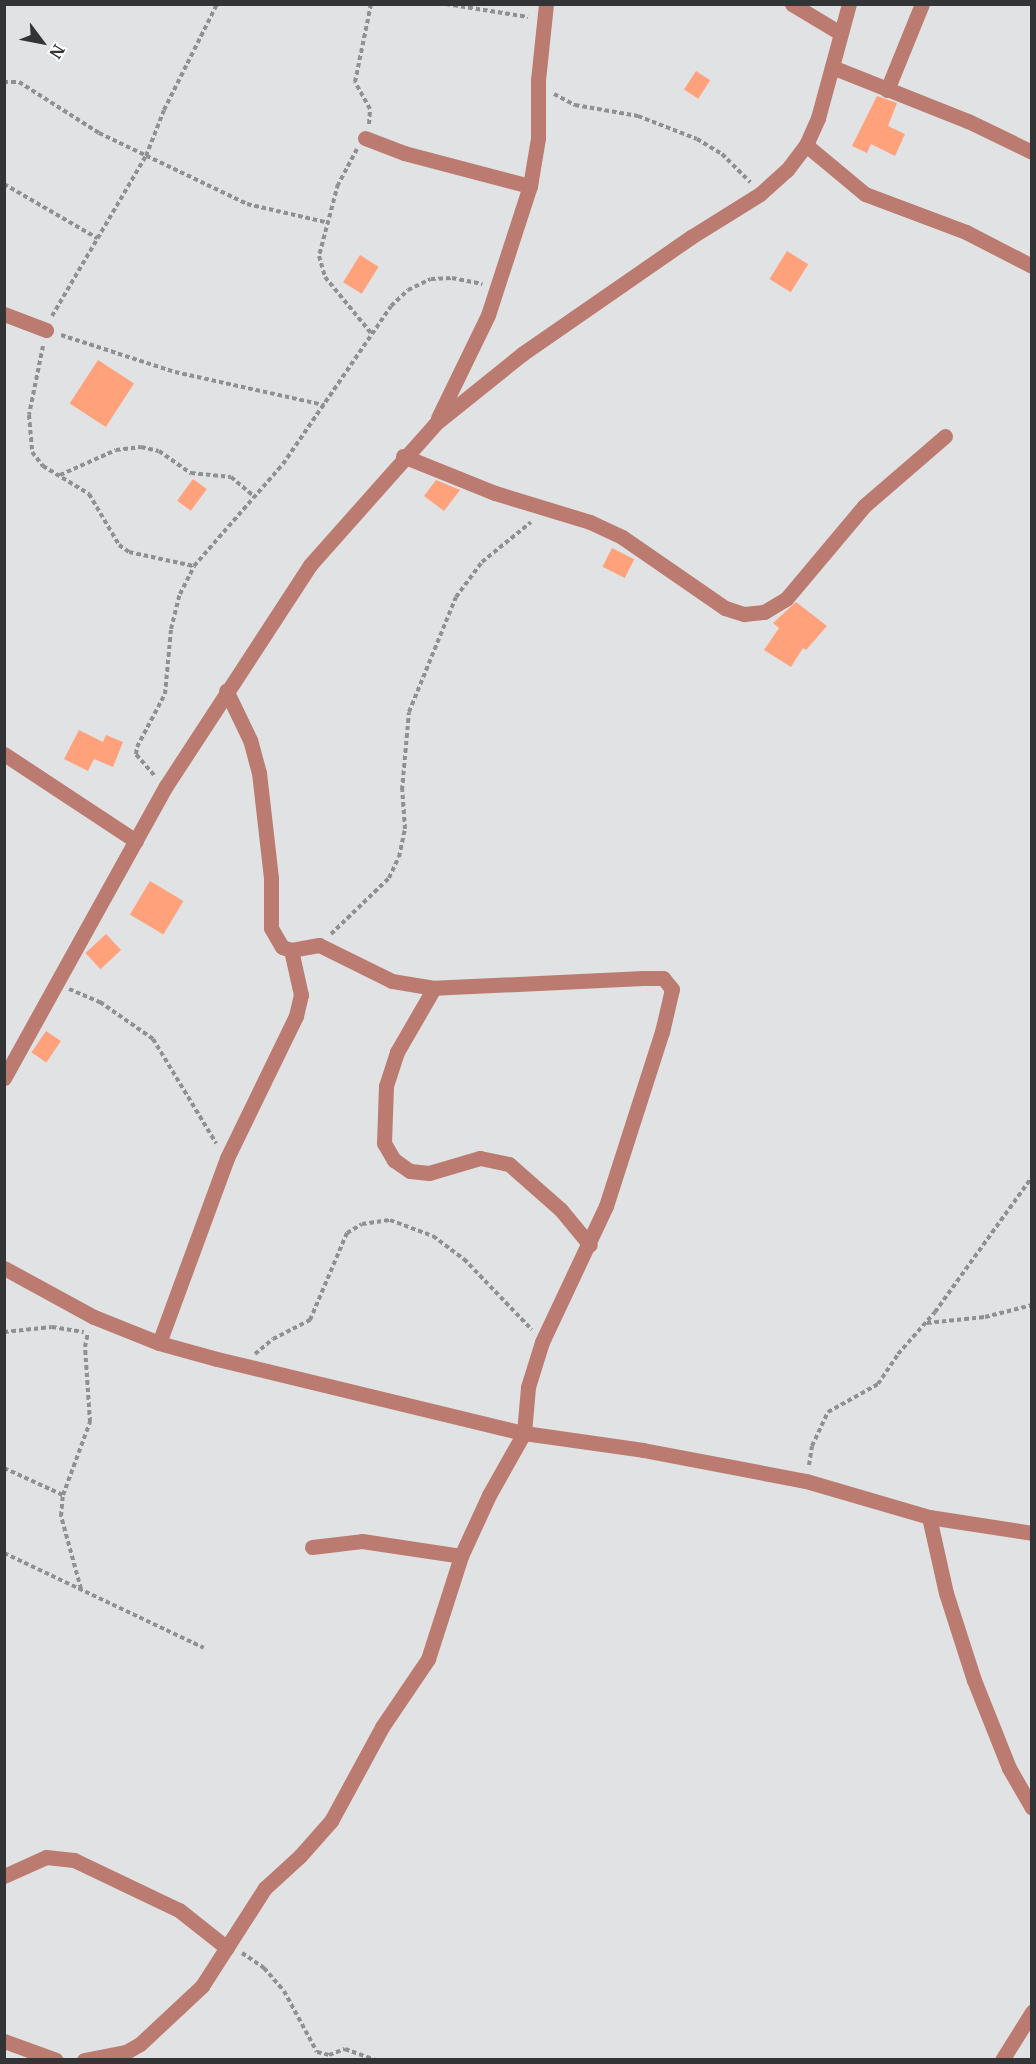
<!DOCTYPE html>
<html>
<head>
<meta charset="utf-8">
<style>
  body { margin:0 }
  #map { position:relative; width:1036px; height:2064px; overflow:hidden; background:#e0e2e4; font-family:Merriweather,serif }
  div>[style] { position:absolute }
  .building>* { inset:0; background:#ffa27c; transform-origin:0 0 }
  .path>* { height:4px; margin-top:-2px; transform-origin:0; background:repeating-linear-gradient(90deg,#8f9092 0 4.5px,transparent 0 7.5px) }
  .minor>* { height:15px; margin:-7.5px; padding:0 7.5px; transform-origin:7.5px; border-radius:7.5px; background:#bb7b70 }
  span { translate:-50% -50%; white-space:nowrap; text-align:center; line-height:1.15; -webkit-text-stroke:5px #fff; paint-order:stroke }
  .frame { position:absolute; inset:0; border:6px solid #333435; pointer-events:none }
  .north { position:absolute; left:12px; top:12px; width:60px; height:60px; -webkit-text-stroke:4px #fff; paint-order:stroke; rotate:122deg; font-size:16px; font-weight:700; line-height:24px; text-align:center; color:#333435 }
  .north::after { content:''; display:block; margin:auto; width:21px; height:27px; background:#333435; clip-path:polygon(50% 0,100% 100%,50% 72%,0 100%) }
</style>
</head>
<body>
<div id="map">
  <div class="building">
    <i style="left:696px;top:71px;width:17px;height:22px;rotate:33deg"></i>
    <i style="clip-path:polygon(877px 96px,897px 103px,888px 126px,905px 134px,895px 156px,871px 144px,867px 153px,852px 146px)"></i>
    <i style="left:787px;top:251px;width:25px;height:33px;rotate:32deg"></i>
    <i style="left:360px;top:255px;width:22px;height:32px;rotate:32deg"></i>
    <i style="left:98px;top:360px;width:43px;height:52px;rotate:33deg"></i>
    <i style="left:193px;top:479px;width:17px;height:27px;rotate:36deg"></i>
    <i style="clip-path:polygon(436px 480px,460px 490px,444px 511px,424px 496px)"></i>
    <i style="left:612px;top:548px;width:25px;height:21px;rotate:27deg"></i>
    <i style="clip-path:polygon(796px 602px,827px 626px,806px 650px,803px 648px,791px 667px,764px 650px,779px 628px,773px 623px)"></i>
    <i style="clip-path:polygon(79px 730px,103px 742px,106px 735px,123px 742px,113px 767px,94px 759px,88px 771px,64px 759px)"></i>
    <i style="left:150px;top:881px;width:39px;height:39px;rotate:31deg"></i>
    <i style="left:106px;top:934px;width:22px;height:28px;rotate:47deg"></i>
    <i style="left:46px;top:1031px;width:18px;height:26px;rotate:34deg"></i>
  </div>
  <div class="path">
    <i style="left:446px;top:4px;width:83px;rotate:9deg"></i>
    <i style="left:4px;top:82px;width:15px"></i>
    <i style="left:19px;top:82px;width:95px;rotate:32.5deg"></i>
    <i style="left:99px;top:133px;width:164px;rotate:25.6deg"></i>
    <i style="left:247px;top:204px;width:84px;rotate:13deg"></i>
    <i style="left:554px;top:94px;width:24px;rotate:28deg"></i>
    <i style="left:575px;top:105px;width:64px;rotate:9.9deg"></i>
    <i style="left:638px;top:116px;width:63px;rotate:21.3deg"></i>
    <i style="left:697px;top:139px;width:29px;rotate:31deg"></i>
    <i style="left:722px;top:154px;width:40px;rotate:45deg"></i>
    <i style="left:369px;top:124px;width:15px;rotate:-86deg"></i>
    <i style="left:370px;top:109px;width:31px;rotate:-119deg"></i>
    <i style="left:355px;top:82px;width:80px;rotate:-78.4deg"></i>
    <i style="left:357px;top:149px;width:40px;rotate:118deg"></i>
    <i style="left:338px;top:184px;width:74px;rotate:104.8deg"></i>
    <i style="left:319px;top:256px;width:22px;rotate:74deg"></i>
    <i style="left:325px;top:277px;width:72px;rotate:50.6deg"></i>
    <i style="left:4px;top:184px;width:108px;rotate:30.1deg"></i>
    <i style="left:52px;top:316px;width:186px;rotate:-59.6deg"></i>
    <i style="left:146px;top:156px;width:49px;rotate:-68.6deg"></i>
    <i style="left:164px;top:110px;width:119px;rotate:-63.4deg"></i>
    <i style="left:61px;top:335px;width:120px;rotate:18deg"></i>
    <i style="left:175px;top:372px;width:153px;rotate:12.5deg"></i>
    <i style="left:43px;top:346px;width:70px;rotate:101.5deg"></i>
    <i style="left:29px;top:415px;width:37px;rotate:85deg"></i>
    <i style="left:32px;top:452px;width:18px;rotate:52deg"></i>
    <i style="left:43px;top:466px;width:54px;rotate:31.3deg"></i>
    <i style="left:89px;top:494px;width:59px;rotate:59.5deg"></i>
    <i style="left:119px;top:545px;width:12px;rotate:35deg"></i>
    <i style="left:129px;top:552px;width:66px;rotate:12.2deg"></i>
    <i style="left:60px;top:475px;width:61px;rotate:-24.1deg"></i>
    <i style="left:116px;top:450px;width:25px;rotate:-7deg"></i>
    <i style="left:141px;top:447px;width:18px;rotate:13deg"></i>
    <i style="left:159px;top:451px;width:39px;rotate:35deg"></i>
    <i style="left:191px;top:473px;width:40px;rotate:5.7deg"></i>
    <i style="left:231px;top:477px;width:31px;rotate:40deg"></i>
    <i style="left:154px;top:775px;width:28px;rotate:-131deg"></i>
    <i style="left:136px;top:754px;width:7px;rotate:-82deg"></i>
    <i style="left:137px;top:747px;width:60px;rotate:-62.2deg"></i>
    <i style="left:165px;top:694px;width:65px;rotate:-84.7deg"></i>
    <i style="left:171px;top:629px;width:36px;rotate:-76deg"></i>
    <i style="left:180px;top:594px;width:31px;rotate:-63deg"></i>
    <i style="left:194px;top:566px;width:135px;rotate:-48.9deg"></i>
    <i style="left:283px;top:464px;width:191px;rotate:-55.6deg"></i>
    <i style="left:391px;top:306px;width:23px;rotate:-43deg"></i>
    <i style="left:408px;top:290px;width:25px;rotate:-26deg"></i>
    <i style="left:431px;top:279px;width:21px;rotate:-3deg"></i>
    <i style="left:452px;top:278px;width:31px;rotate:11deg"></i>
    <i style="left:331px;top:934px;width:81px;rotate:-44deg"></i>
    <i style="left:389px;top:878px;width:23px;rotate:-65deg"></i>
    <i style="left:399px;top:857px;width:29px;rotate:-78deg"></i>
    <i style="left:405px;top:829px;width:39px;rotate:-94deg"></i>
    <i style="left:402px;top:790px;width:78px;rotate:-84.9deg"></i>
    <i style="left:409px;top:712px;width:124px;rotate:-67.8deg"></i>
    <i style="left:456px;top:597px;width:44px;rotate:-53.4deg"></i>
    <i style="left:482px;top:562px;width:63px;rotate:-39.2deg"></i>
    <i style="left:69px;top:989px;width:34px;rotate:23deg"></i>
    <i style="left:100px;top:1002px;width:65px;rotate:34.9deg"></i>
    <i style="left:153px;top:1039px;width:122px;rotate:58.8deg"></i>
    <i style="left:927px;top:1323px;width:58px;rotate:-5.9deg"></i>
    <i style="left:985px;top:1317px;width:49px;rotate:-14.3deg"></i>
    <i style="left:4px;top:1332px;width:48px;rotate:-5.9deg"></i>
    <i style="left:52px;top:1327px;width:32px;rotate:9deg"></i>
    <i style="left:255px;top:1354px;width:23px;rotate:-40deg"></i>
    <i style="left:273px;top:1339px;width:42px;rotate:-27.2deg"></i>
    <i style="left:310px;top:1320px;width:95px;rotate:-67deg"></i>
    <i style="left:347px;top:1233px;width:17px;rotate:-31deg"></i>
    <i style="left:362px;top:1224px;width:28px;rotate:-8deg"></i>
    <i style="left:390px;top:1220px;width:46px;rotate:20.4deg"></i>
    <i style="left:433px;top:1236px;width:39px;rotate:37deg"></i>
    <i style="left:464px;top:1259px;width:98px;rotate:46.2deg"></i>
    <i style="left:809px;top:1465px;width:19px;rotate:-81deg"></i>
    <i style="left:812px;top:1446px;width:38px;rotate:-65deg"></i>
    <i style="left:828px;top:1412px;width:57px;rotate:-29.2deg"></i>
    <i style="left:878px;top:1384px;width:36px;rotate:-56deg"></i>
    <i style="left:898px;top:1354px;width:56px;rotate:-48.6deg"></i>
    <i style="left:935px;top:1312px;width:166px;rotate:-54.3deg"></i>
    <i style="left:4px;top:1468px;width:65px;rotate:24.6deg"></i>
    <i style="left:4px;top:1553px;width:221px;rotate:25.4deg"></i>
    <i style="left:81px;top:1589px;width:76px;rotate:-105.3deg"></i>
    <i style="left:61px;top:1516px;width:21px;rotate:-85deg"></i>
    <i style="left:63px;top:1495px;width:78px;rotate:-69.7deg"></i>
    <i style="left:90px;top:1422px;width:75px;rotate:-93.8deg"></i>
    <i style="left:85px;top:1347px;width:15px;rotate:-79deg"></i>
    <i style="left:242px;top:1953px;width:27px;rotate:34deg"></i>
    <i style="left:264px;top:1968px;width:30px;rotate:49deg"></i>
    <i style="left:284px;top:1991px;width:69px;rotate:61.6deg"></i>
    <i style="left:317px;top:2052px;width:12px;rotate:14deg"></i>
    <i style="left:329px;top:2055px;width:17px;rotate:-21deg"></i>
    <i style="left:345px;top:2049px;width:32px;rotate:20deg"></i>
  </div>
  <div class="minor">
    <i style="left:792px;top:4px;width:56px;rotate:31.1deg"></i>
    <i style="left:832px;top:67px;width:146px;rotate:21.7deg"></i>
    <i style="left:968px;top:121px;width:71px;rotate:25.8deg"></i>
    <i style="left:887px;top:90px;width:93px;rotate:-67.9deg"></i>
    <i style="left:365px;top:138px;width:42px;rotate:21deg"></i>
    <i style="left:404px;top:153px;width:130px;rotate:14.7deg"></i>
    <i style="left:806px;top:145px;width:77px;rotate:39.7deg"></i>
    <i style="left:865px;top:194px;width:108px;rotate:20.6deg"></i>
    <i style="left:966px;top:232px;width:74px;rotate:27.3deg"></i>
    <i style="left:4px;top:314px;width:45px;rotate:20.9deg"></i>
    <i style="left:438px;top:418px;width:114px;rotate:-64.1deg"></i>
    <i style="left:488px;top:315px;width:136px;rotate:-72deg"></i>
    <i style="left:530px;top:186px;width:49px;rotate:-80.5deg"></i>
    <i style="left:538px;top:138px;width:58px;rotate:-90deg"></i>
    <i style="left:538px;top:80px;width:76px;rotate:-84deg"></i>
    <i style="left:403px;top:456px;width:99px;rotate:21.9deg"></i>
    <i style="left:495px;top:493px;width:99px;rotate:17deg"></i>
    <i style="left:590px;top:522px;width:35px;rotate:25deg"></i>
    <i style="left:622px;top:537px;width:125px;rotate:34.6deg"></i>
    <i style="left:725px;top:608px;width:20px;rotate:18deg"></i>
    <i style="left:744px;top:614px;width:20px;rotate:-6deg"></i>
    <i style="left:764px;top:612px;width:26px;rotate:-31deg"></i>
    <i style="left:786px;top:599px;width:121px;rotate:-50deg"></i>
    <i style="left:864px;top:506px;width:107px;rotate:-40.8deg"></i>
    <i style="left:4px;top:754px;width:158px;rotate:33.4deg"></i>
    <i style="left:434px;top:988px;width:74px;rotate:120deg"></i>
    <i style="left:397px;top:1052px;width:36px;rotate:108deg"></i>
    <i style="left:386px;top:1086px;width:57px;rotate:92deg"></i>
    <i style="left:384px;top:1143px;width:20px;rotate:60deg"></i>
    <i style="left:394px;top:1160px;width:19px;rotate:35deg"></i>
    <i style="left:410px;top:1171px;width:19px;rotate:6deg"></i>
    <i style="left:429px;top:1173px;width:53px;rotate:-16.4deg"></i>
    <i style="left:480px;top:1158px;width:30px;rotate:12deg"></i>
    <i style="left:509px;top:1164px;width:69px;rotate:41.5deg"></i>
    <i style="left:561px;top:1210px;width:45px;rotate:50.4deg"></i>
    <i style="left:4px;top:1078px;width:334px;rotate:-61deg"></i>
    <i style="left:166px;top:786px;width:264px;rotate:-56.9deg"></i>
    <i style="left:310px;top:565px;width:188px;rotate:-48.4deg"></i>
    <i style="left:435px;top:424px;width:112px;rotate:-38.8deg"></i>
    <i style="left:522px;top:354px;width:206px;rotate:-34.7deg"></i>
    <i style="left:691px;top:237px;width:81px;rotate:-31.9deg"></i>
    <i style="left:760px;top:194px;width:36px;rotate:-42deg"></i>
    <i style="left:787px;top:170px;width:31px;rotate:-53deg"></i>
    <i style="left:806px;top:145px;width:30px;rotate:-66deg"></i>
    <i style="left:818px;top:118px;width:118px;rotate:-74.8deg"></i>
    <i style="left:4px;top:1268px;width:102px;rotate:28.6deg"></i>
    <i style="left:94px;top:1317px;width:70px;rotate:21.8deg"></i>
    <i style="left:159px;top:1343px;width:60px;rotate:15.4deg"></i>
    <i style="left:217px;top:1359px;width:316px;rotate:13.6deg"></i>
    <i style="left:524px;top:1433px;width:120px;rotate:8.1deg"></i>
    <i style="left:643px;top:1450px;width:166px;rotate:10.8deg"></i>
    <i style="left:806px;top:1481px;width:128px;rotate:16.3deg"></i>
    <i style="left:929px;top:1517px;width:104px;rotate:8.8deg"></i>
    <i style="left:159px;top:1343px;width:197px;rotate:-69.8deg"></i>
    <i style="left:227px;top:1158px;width:158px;rotate:-64.1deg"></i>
    <i style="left:296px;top:1016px;width:22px;rotate:-77deg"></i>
    <i style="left:301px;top:995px;width:46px;rotate:-102.5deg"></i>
    <i style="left:929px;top:1517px;width:78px;rotate:77.4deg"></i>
    <i style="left:946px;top:1593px;width:91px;rotate:72.2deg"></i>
    <i style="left:974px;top:1680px;width:95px;rotate:68.3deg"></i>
    <i style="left:1009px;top:1768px;width:46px;rotate:60.1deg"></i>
    <i style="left:312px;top:1547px;width:50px;rotate:-6.8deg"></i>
    <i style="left:362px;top:1541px;width:100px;rotate:8.6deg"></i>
    <i style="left:4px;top:1876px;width:46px;rotate:-24.3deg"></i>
    <i style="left:46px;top:1857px;width:28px;rotate:6deg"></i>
    <i style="left:74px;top:1860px;width:116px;rotate:25.5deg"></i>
    <i style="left:179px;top:1910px;width:61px;rotate:38.4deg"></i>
    <i style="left:4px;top:2041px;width:55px;rotate:20.1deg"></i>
    <i style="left:84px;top:2060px;width:43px;rotate:-10.8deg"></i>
    <i style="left:126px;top:2052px;width:16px;rotate:-30deg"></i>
    <i style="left:140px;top:2044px;width:85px;rotate:-43.1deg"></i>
    <i style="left:202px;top:1986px;width:117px;rotate:-57.3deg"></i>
    <i style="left:265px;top:1888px;width:47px;rotate:-42.4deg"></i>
    <i style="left:300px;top:1856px;width:47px;rotate:-48.5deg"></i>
    <i style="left:331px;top:1821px;width:107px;rotate:-61.5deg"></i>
    <i style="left:382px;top:1727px;width:82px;rotate:-55.9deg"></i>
    <i style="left:428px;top:1659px;width:108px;rotate:-72.2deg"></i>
    <i style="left:461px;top:1556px;width:67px;rotate:-65.3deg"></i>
    <i style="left:489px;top:1495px;width:71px;rotate:-60.6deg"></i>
    <i style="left:524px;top:1433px;width:46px;rotate:-85deg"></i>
    <i style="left:528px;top:1387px;width:47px;rotate:-72.7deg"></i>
    <i style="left:542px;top:1342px;width:150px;rotate:-64.8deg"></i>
    <i style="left:606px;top:1206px;width:183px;rotate:-72.2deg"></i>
    <i style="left:662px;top:1032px;width:44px;rotate:-76.9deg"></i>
    <i style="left:672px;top:989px;width:14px;rotate:-129deg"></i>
    <i style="left:663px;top:978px;width:20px;rotate:180deg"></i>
    <i style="left:643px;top:978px;width:209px;rotate:177.3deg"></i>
    <i style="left:434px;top:988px;width:43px;rotate:-170.5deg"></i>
    <i style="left:392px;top:981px;width:81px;rotate:-153.7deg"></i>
    <i style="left:319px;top:945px;width:28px;rotate:170deg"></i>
    <i style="left:291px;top:950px;width:9px;rotate:-162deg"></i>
    <i style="left:282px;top:947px;width:22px;rotate:-120deg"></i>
    <i style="left:271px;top:928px;width:50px;rotate:-90deg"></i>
    <i style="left:271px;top:878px;width:106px;rotate:-96.5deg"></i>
    <i style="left:259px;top:773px;width:34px;rotate:-105deg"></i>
    <i style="left:250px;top:740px;width:55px;rotate:-115.6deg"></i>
    <i style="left:1002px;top:2060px;width:57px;rotate:-58deg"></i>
  </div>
  <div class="frame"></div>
  <div class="north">N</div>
</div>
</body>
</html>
